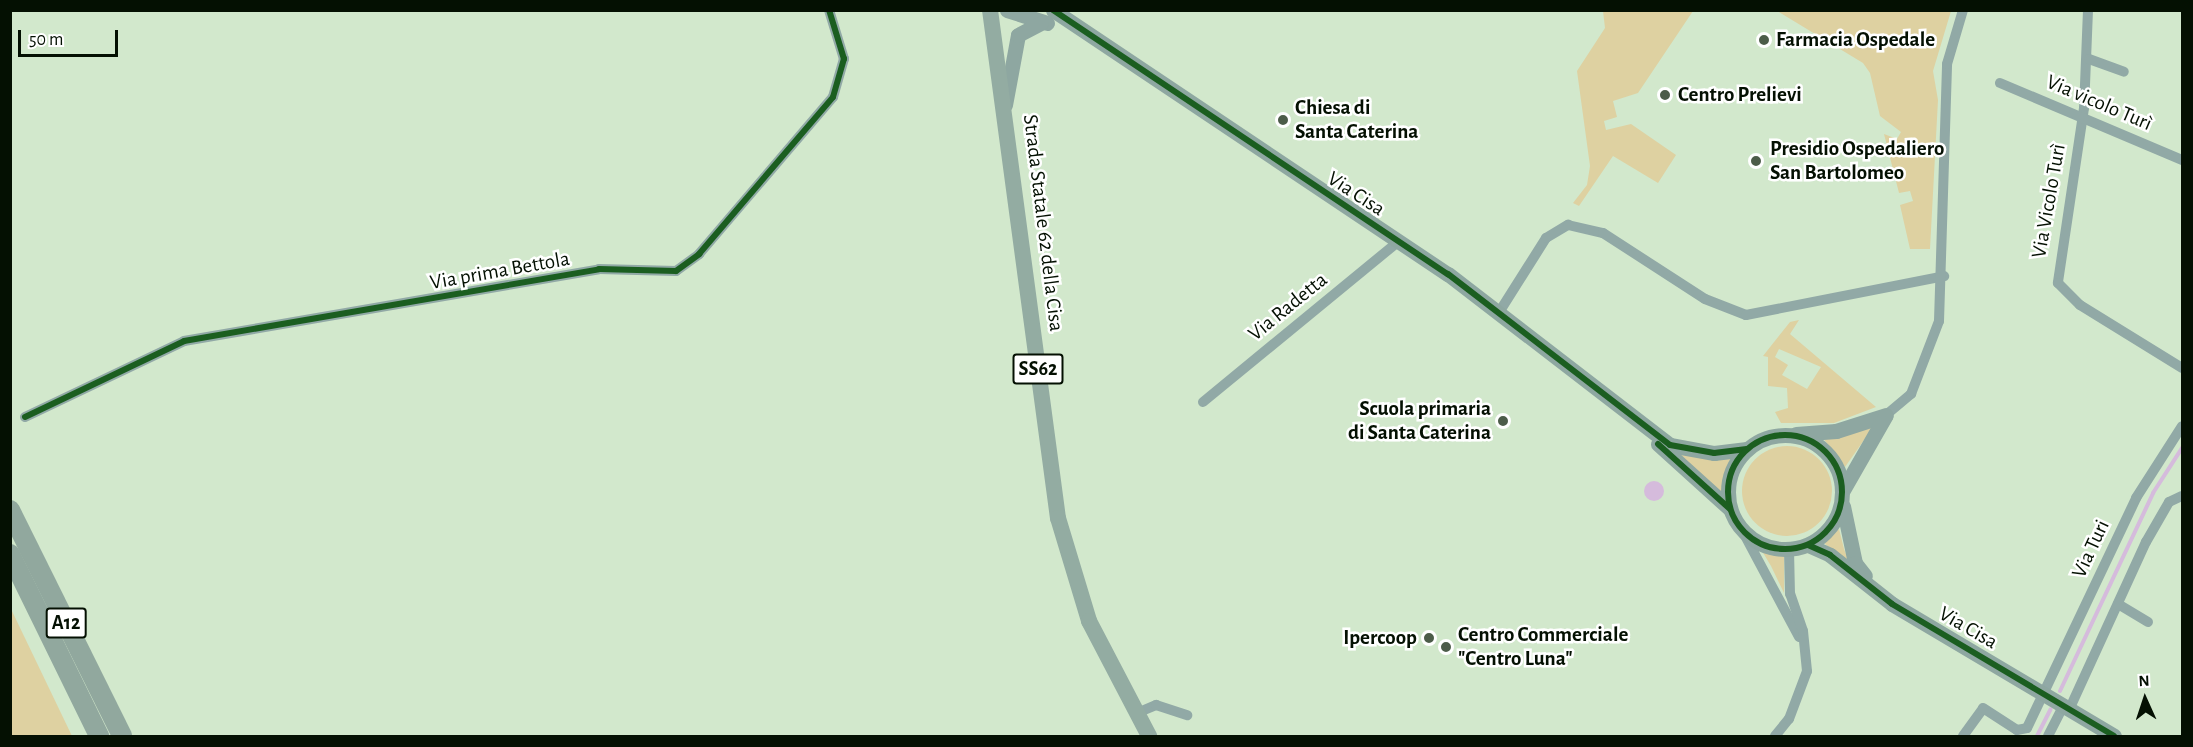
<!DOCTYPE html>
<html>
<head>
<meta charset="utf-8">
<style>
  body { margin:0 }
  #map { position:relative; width:2193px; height:747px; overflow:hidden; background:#d2e8cc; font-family:"Alegreya Sans",sans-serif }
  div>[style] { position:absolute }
  .green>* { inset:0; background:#ded1a1 }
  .round { border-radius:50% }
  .water>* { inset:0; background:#d5bbdc }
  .stream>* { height:4px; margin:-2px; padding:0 2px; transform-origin:2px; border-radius:2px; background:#d5bbdc }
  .street>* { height:10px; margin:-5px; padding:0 5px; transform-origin:5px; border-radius:5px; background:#91a9a6 }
  .secondary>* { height:15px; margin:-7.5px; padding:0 7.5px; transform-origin:7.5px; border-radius:7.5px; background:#8ea7a1 }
  .secondary>.ring { margin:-7.5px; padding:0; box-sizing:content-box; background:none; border:15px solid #8ea7a1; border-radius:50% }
  .primary>* { height:16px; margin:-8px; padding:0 8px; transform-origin:8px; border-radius:8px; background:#93aca2 }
  .highway>* { height:20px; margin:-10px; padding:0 10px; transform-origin:10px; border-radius:10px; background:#91a89e }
  .cycleway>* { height:6px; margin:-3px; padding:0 3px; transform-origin:3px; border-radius:3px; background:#1b5e20 }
  .cycleway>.ring { margin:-3px; padding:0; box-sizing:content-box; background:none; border:6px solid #1b5e20; border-radius:50% }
  .dots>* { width:16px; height:16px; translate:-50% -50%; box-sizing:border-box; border:3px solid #fff; border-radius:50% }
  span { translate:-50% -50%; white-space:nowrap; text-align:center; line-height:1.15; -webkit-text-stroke:5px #fff; paint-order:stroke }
  .shield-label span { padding:2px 4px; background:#fff; border:2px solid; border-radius:4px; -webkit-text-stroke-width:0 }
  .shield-label { font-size:20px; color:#041002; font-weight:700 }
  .poi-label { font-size:21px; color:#041002; font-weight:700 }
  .left { translate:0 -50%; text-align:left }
  .right { translate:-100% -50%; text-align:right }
  .street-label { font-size:21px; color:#041002 }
  .frame { position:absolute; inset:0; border:12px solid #041002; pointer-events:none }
  .north { position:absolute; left:2115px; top:669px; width:60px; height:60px; -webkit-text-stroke:4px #fff; paint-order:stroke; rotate:357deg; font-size:16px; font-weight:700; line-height:24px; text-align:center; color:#041002 }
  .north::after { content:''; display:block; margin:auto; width:21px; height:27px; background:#041002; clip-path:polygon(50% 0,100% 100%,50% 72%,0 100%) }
  .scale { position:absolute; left:18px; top:30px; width:100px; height:27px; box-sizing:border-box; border:3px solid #041002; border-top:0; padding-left:8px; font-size:18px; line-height:21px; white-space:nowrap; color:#041002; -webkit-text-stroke:4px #fff; paint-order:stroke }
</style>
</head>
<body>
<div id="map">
  <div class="green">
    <i style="clip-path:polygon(1603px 11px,1693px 11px,1638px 93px,1613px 101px,1617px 117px,1604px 121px,1606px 130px,1631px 124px,1676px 155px,1658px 183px,1613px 156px,1579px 206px,1573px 203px,1587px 185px,1590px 166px,1577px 71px,1605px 28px)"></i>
    <i style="clip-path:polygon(1777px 11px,1951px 11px,1933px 71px,1938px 100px,1930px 249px,1910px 249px,1900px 205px,1913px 201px,1910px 191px,1899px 193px,1884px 134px,1897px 139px,1901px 132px,1880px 116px,1870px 73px,1863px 63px)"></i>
    <i style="clip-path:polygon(evenodd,1799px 320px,1790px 334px,1876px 407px,1834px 423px,1781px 423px,1775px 412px,1788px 408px,1787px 388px,1768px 386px,1768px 357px,1763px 356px,1790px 322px,1799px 320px,1779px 349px,1821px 367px,1807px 389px,1782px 375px,1788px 365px,1775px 357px,1779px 349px)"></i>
    <i style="clip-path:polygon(1876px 423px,1845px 467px,1822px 437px)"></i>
    <i class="round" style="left:1742px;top:446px;width:90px;height:90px"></i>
    <i style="clip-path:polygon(1671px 449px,1733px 453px,1723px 495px)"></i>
    <i style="clip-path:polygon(1839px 529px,1844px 549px,1851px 566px,1824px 543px)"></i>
    <i style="clip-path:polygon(1762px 551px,1784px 555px,1784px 593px,1771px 566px)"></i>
    <i style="clip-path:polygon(10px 609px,11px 609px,72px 736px,11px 736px)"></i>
  </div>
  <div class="water">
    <i class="round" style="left:1644px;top:481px;width:20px;height:20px"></i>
  </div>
  <div class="stream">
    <i style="left:2060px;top:691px;width:219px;rotate:-64.8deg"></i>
    <i style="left:2153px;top:493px;width:54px;rotate:-57.2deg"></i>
    <i style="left:2037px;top:736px;width:30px;rotate:-63deg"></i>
  </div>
  <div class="street">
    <i style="left:2088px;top:10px;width:98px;rotate:92.3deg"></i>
    <i style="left:2084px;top:108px;width:177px;rotate:98.5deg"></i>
    <i style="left:2058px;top:283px;width:31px;rotate:45deg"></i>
    <i style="left:2080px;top:305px;width:120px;rotate:31.7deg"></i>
    <i style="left:2089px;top:59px;width:37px;rotate:20deg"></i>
    <i style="left:2000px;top:83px;width:198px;rotate:22.9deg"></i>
    <i style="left:1498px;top:314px;width:90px;rotate:-57.7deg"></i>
    <i style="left:1546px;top:238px;width:26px;rotate:-31deg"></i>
    <i style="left:1568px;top:225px;width:36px;rotate:13deg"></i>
    <i style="left:1603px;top:233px;width:121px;rotate:32.9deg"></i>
    <i style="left:1705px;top:299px;width:44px;rotate:21.3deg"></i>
    <i style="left:1746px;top:315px;width:202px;rotate:-11.1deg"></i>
    <i style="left:1203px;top:402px;width:252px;rotate:-39.4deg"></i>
    <i style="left:1886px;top:415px;width:33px;rotate:-40deg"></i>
    <i style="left:1911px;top:394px;width:78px;rotate:-69deg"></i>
    <i style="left:1939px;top:321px;width:257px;rotate:-88.2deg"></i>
    <i style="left:1947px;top:64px;width:56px;rotate:-73.5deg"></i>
    <i style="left:25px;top:417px;width:176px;rotate:-25.5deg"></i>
    <i style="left:184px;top:341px;width:421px;rotate:-9.8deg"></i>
    <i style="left:599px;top:269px;width:77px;rotate:1.5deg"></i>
    <i style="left:676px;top:271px;width:29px;rotate:-36deg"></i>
    <i style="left:699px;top:254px;width:206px;rotate:-49.5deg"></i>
    <i style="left:833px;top:97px;width:40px;rotate:-74deg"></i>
    <i style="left:844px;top:59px;width:51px;rotate:-107deg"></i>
    <i style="left:1743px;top:532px;width:119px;rotate:61.9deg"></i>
    <i style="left:2118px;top:604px;width:35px;rotate:31deg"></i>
    <i style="left:2069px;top:710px;width:185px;rotate:-65.4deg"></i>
    <i style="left:2146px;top:542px;width:46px;rotate:-60.1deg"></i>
    <i style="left:2169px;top:502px;width:14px;rotate:-25deg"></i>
    <i style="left:1137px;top:713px;width:21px;rotate:-23deg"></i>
    <i style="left:1156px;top:705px;width:33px;rotate:18deg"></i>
    <i style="left:1775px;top:736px;width:22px;rotate:-51deg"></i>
    <i style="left:1789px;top:719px;width:51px;rotate:-69.4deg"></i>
    <i style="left:1807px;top:671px;width:40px;rotate:-95.7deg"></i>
    <i style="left:1803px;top:631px;width:39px;rotate:-109deg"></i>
    <i style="left:1790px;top:594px;width:44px;rotate:-91.3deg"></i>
    <i style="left:1963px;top:736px;width:34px;rotate:-54deg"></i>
    <i style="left:1983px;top:708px;width:40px;rotate:32.9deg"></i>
    <i style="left:2017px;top:730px;width:10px;rotate:-11deg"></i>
    <i style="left:2027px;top:728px;width:255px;rotate:-64.6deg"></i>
    <i style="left:2136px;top:498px;width:85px;rotate:-57.4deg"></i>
    <i style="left:2048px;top:736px;width:34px;rotate:-63deg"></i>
  </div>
  <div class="secondary">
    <i style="left:1007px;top:10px;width:42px;rotate:18deg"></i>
    <i style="left:1053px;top:10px;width:475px;rotate:33.8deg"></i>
    <i style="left:1448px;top:274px;width:280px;rotate:37.6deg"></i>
    <i style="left:1670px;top:445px;width:45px;rotate:10.3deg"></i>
    <i style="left:1714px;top:453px;width:33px;rotate:-7deg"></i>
    <i style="left:1005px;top:105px;width:71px;rotate:-79.5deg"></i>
    <i style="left:1018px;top:35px;width:26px;rotate:-28deg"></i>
    <i style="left:1796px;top:434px;width:40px;rotate:-4.3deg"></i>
    <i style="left:1836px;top:431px;width:52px;rotate:-17.7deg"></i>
    <i class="ring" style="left:1728px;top:435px;width:99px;height:99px"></i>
    <i style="left:1658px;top:444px;width:97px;rotate:42.1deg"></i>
    <i style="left:1843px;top:490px;width:86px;rotate:-60.2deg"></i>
    <i style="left:1843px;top:506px;width:58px;rotate:78.1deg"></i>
    <i style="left:1855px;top:563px;width:16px;rotate:52deg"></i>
    <i style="left:1808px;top:545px;width:24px;rotate:24deg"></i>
    <i style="left:1830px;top:555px;width:79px;rotate:38.3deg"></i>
    <i style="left:1892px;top:604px;width:258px;rotate:30.7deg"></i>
  </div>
  <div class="primary">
    <i style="left:990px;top:10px;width:513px;rotate:82.38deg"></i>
    <i style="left:1058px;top:518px;width:108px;rotate:73.2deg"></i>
    <i style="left:1089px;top:621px;width:130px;rotate:62.4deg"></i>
  </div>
  <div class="highway">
    <i style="left:10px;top:510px;width:252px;rotate:63.6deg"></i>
    <i style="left:10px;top:554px;width:203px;rotate:63.9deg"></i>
  </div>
  <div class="cycleway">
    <i style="left:1053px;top:10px;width:475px;rotate:33.8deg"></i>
    <i style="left:1448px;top:274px;width:280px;rotate:37.6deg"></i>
    <i style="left:1670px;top:445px;width:45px;rotate:10.3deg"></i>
    <i style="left:1714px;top:453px;width:33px;rotate:-7deg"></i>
    <i style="left:25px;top:417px;width:176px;rotate:-25.5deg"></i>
    <i style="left:184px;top:341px;width:421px;rotate:-9.8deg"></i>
    <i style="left:599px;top:269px;width:77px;rotate:1.5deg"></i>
    <i style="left:676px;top:271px;width:29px;rotate:-36deg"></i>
    <i style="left:699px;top:254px;width:206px;rotate:-49.5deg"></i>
    <i style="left:833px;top:97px;width:40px;rotate:-74deg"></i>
    <i style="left:844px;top:59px;width:51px;rotate:-107deg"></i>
    <i class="ring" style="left:1728px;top:435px;width:108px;height:108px"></i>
    <i style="left:1658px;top:444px;width:97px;rotate:42.1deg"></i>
    <i style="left:1808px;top:545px;width:24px;rotate:24deg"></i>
    <i style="left:1830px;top:555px;width:79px;rotate:38.3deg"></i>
    <i style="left:1892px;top:604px;width:258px;rotate:30.7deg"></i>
  </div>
  <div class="dots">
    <i style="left:1764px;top:40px;background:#4c5c49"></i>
    <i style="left:1665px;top:95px;background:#4c5c49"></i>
    <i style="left:1283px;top:120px;background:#4c5c49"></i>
    <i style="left:1756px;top:161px;background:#4c5c49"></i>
    <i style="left:1503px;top:421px;background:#4c5c49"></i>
    <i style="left:1429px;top:638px;background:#4c5c49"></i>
    <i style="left:1446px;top:647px;background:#4c5c49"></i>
  </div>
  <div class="shield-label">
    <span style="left:1038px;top:369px">SS62</span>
    <span style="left:66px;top:623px">A12</span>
  </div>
  <div class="poi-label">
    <span class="left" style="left:1776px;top:40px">Farmacia Ospedale</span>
    <span class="left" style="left:1678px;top:95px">Centro Prelievi</span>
    <span class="left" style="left:1295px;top:120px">Chiesa di<br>Santa Caterina</span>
    <span class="left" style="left:1770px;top:161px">Presidio Ospedaliero<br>San Bartolomeo</span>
    <span class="right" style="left:1491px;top:421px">Scuola primaria<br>di Santa Caterina</span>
    <span class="left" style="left:1458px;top:647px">Centro Commerciale<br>"Centro Luna"</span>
    <span class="right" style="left:1417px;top:638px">Ipercoop</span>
  </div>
  <div class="street-label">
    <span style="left:2099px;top:103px;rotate:23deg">Via vicolo Turì</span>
    <span style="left:1356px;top:194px;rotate:33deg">Via Cisa</span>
    <span style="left:2049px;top:201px;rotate:-80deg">Via Vicolo Turì</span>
    <span style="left:1043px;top:223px;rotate:83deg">Strada Statale 62 della Cisa</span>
    <span style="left:500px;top:271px;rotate:-10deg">Via prima Bettola</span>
    <span style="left:1288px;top:307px;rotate:-39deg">Via Radetta</span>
    <span style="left:2091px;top:549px;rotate:-65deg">Via Turi</span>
    <span style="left:1968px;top:628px;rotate:30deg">Via Cisa</span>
  </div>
  <div class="frame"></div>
  <div class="north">N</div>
  <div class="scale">50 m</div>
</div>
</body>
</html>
